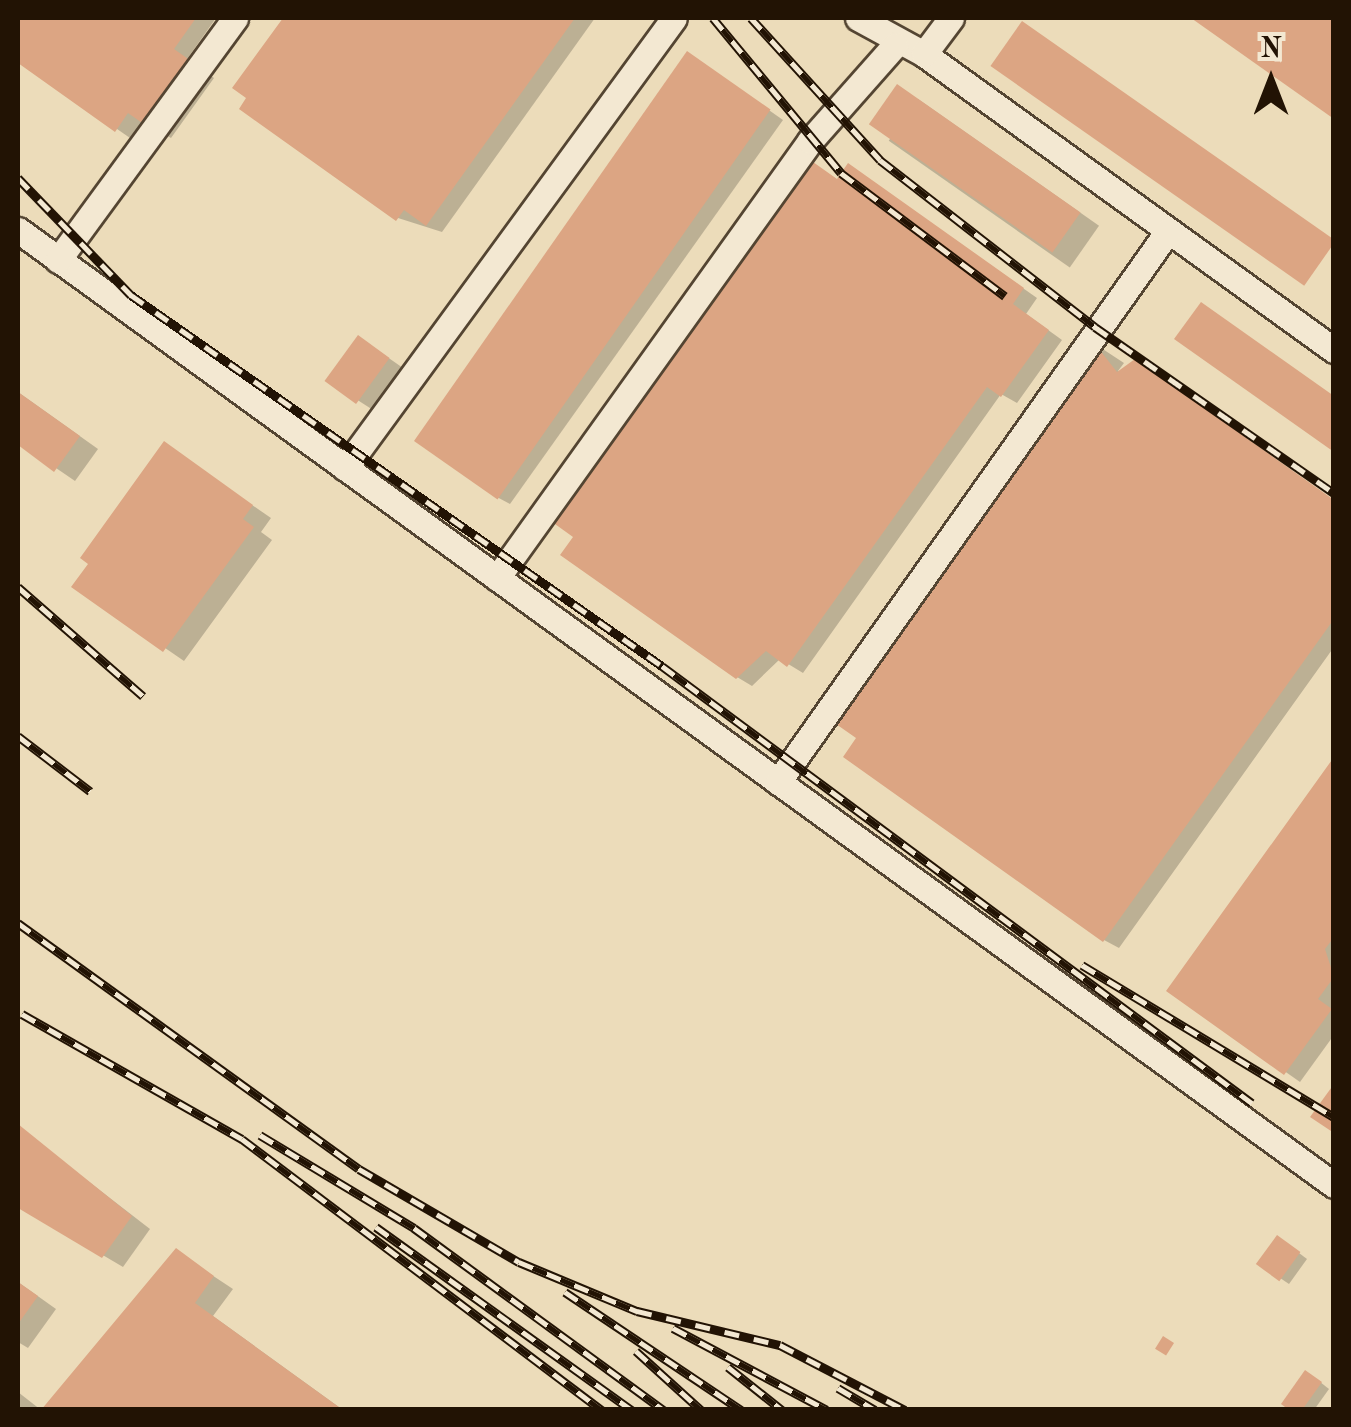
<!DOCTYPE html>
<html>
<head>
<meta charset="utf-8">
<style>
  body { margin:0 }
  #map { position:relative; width:1351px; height:1427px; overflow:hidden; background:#ecdcba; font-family:"Old Standard TT",serif }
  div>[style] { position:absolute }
  .shadow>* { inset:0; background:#0003; transform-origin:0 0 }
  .building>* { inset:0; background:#dca583; transform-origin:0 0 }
  .roads { filter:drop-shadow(2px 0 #544532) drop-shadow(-2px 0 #544532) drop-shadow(0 2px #544532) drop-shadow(0 -2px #544532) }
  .minor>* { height:25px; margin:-12.5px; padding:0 12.5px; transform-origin:12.5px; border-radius:12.5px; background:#f3e8d2 }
  .rail>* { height:9px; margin-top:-4.5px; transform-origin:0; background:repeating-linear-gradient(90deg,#f3e8d2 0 15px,#221304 0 30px); box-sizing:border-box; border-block:2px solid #221304 }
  span { translate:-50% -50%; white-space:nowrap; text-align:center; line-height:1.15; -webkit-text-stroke:8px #f3e8d2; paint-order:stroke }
  .frame { position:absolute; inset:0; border:20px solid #221304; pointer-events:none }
  .north { position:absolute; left:1221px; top:30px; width:100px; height:100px; -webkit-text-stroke:8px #f3e8d2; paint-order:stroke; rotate:0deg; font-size:28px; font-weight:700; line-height:40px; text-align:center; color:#221304 }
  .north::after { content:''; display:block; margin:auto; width:35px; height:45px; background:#221304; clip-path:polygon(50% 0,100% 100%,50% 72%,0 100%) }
</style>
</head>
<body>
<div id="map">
  <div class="shadow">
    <i style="clip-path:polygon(18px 18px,216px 18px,187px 59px,214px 78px,171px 138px,143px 121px,130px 138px,18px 60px)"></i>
    <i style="clip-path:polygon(286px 18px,595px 18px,442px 232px,398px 218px,236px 88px)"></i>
    <i style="clip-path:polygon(1195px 18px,1334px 18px,1334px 116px)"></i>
    <i style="clip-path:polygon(702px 63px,783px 120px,510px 504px,495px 496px)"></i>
    <i style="left:918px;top:99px;width:221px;height:51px;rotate:35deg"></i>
    <i style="clip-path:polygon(863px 175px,1037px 298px,1026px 314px,1062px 340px,1017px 403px,1001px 394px,803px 673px,780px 659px,752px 686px,737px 677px,838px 181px)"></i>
    <i style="clip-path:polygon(1092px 342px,1124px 363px,1118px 371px,1334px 501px,1334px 647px,1119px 948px,1104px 940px,1039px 444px)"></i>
    <i style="clip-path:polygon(373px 347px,403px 368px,373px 410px,328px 381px)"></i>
    <i style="clip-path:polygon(18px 392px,98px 449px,75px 481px,18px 442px)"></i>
    <i style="clip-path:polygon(165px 445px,271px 518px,261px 532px,272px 540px,184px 661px,75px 586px)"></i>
    <i style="clip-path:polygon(1334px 761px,1334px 1035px,1300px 1082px,1170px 991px)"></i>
    <i style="clip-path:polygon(18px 1127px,150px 1229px,123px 1267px,18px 1205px)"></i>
    <i style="clip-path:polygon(1287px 1244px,1307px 1259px,1289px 1284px,1259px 1264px)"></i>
    <i style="clip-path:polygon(177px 1252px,233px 1289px,213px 1316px,343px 1410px,44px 1410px)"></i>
    <i style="clip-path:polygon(18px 1282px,56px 1309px,28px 1348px,18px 1342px)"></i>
    <i style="clip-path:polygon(1315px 1378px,1329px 1389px,1314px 1410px,1293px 1410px)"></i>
    <i style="clip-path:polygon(18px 1392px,41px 1410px,18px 1410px)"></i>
  </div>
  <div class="building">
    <i style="clip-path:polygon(18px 18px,196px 18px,174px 49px,201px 68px,155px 132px,128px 113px,115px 132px,18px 63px)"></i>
    <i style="clip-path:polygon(283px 18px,575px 18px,426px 226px,404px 210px,396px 221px,239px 109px,246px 98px,232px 88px)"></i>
    <i style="clip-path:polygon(1191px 18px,1334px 18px,1334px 119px)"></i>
    <i style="left:1022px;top:21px;width:383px;height:55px;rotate:35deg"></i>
    <i style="left:687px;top:51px;width:102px;height:476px;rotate:35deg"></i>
    <i style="left:897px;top:84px;width:224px;height:49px;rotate:35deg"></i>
    <i style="clip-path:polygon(806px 157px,837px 179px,848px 163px,1024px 288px,1013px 304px,1049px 330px,1001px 397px,987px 387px,787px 667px,766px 651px,736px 679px,560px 555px,573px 537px,548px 519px)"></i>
    <i style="clip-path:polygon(1201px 302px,1334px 396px,1334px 452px,1174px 339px)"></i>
    <i style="left:358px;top:335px;width:39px;height:57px;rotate:36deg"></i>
    <i style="clip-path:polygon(1091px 339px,1117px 372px,1135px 359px,1334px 500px,1334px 619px,1103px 942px,843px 757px,856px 738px,836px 724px,1035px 445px,1022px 435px)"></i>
    <i style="clip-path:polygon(18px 392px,80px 436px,54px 472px,18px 445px)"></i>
    <i style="clip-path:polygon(164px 441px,253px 505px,243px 519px,254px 527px,163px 652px,71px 587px,88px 564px,80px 558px)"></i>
    <i style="clip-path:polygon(1334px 757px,1334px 937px,1325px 949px,1334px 977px,1318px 999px,1332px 1009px,1284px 1075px,1166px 991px)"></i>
    <i style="clip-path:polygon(1334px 1084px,1334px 1133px,1310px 1117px)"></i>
    <i style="clip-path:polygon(18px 1124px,132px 1216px,102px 1258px,18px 1208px)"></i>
    <i style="left:1277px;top:1235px;width:29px;height:36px;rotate:36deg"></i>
    <i style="clip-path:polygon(176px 1248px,214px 1276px,195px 1303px,343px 1410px,41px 1410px)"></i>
    <i style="clip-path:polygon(18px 1282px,38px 1296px,18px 1324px)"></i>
    <i style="left:1163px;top:1336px;width:13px;height:15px;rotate:32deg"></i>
    <i style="clip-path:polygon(1305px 1370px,1322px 1382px,1302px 1410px,1289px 1410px,1281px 1404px)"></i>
  </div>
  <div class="roads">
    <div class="minor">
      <i style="left:858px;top:18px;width:75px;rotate:28.6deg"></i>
      <i style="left:924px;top:54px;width:506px;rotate:35.83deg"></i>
      <i style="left:924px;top:54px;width:45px;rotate:-53.1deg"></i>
      <i style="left:18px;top:230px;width:1626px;rotate:35.97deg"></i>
      <i style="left:58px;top:260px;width:300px;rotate:-53.8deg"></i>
      <i style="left:345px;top:468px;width:557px;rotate:-53.83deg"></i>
      <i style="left:497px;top:578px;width:538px;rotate:-54.39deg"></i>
      <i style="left:810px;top:141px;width:128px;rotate:-48.5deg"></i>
      <i style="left:778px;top:782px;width:675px;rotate:-54.71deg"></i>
    </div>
  </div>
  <div class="rail">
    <i style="left:713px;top:18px;width:201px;rotate:50.4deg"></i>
    <i style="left:841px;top:173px;width:205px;rotate:36.9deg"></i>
    <i style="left:751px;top:18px;width:192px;rotate:47.7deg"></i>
    <i style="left:880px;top:160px;width:272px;rotate:37.8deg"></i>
    <i style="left:1095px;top:327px;width:291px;rotate:34.8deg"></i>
    <i style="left:18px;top:178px;width:163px;rotate:46deg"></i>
    <i style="left:131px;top:295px;width:648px;rotate:34.94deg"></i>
    <i style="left:662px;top:666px;width:734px;rotate:36.53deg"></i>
    <i style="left:18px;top:587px;width:166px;rotate:41.1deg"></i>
    <i style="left:18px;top:736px;width:91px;rotate:37.4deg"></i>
    <i style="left:18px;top:923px;width:420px;rotate:35.8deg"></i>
    <i style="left:359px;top:1169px;width:185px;rotate:30.2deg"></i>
    <i style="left:519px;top:1262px;width:128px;rotate:22.6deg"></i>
    <i style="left:637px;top:1311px;width:147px;rotate:13.4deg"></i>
    <i style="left:780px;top:1345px;width:141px;rotate:27.5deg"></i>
    <i style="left:1082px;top:965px;width:294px;rotate:31.1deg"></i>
    <i style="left:22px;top:1014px;width:253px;rotate:29.6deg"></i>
    <i style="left:242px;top:1139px;width:451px;rotate:37deg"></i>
    <i style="left:260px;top:1135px;width:180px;rotate:31.1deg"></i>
    <i style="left:414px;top:1228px;width:309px;rotate:36.1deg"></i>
    <i style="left:376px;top:1227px;width:315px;rotate:35.6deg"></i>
    <i style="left:565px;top:1292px;width:212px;rotate:33.8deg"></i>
    <i style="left:673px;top:1328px;width:174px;rotate:28deg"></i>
    <i style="left:636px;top:1351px;width:88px;rotate:42.2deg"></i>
    <i style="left:728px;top:1367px;width:69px;rotate:38.5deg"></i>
    <i style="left:838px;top:1388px;width:43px;rotate:30.7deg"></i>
  </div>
  <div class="frame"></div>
  <div class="north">N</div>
</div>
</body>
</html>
